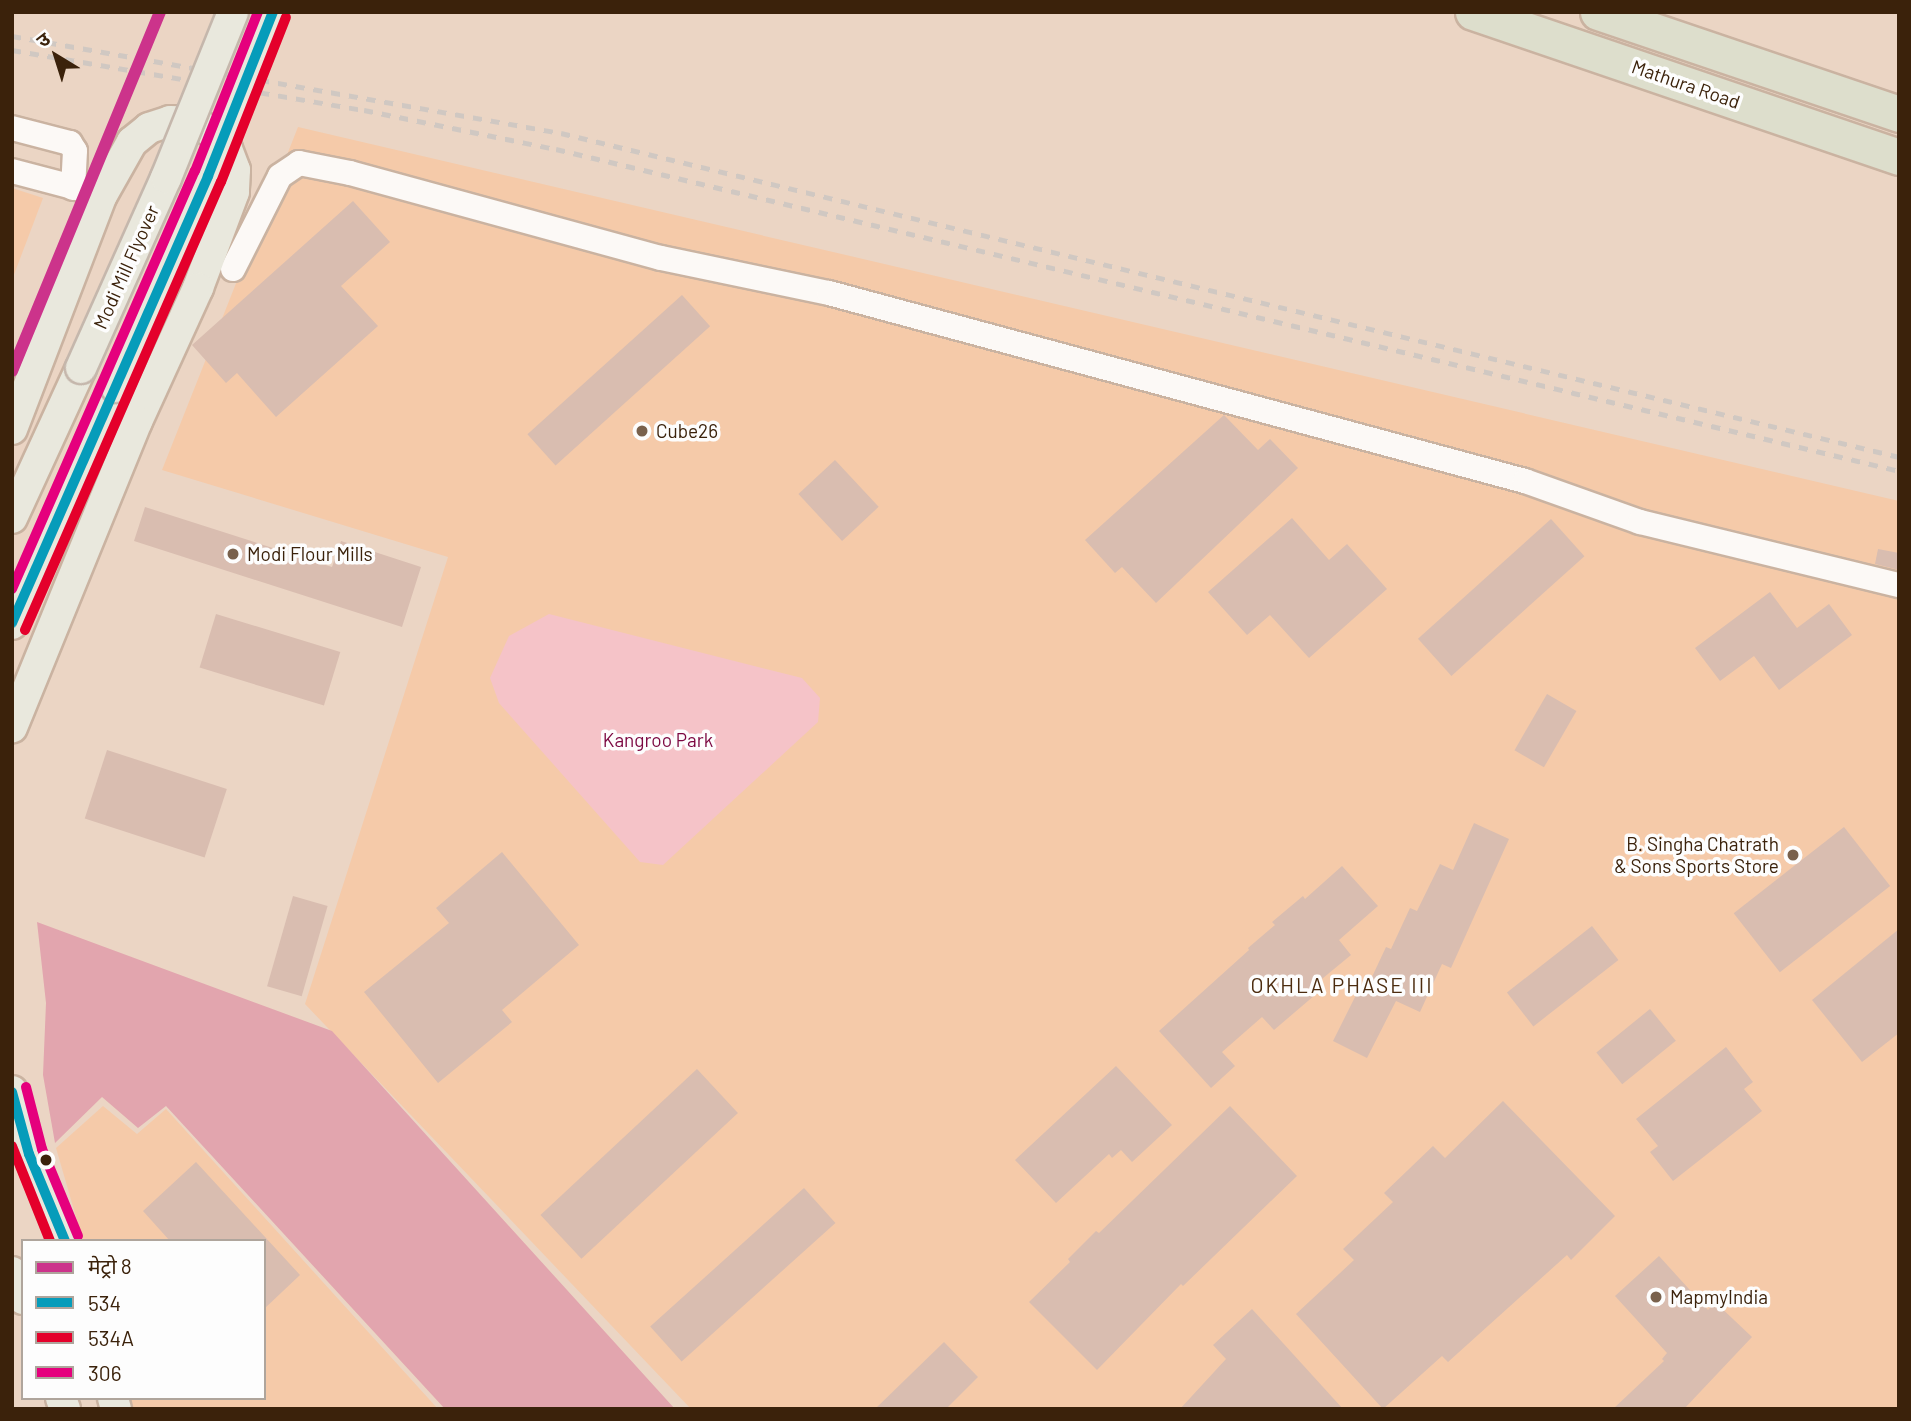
<!DOCTYPE html>
<html>
<head>
<meta charset="utf-8">
<style>
  body { margin:0 }
  #map { position:relative; width:1911px; height:1421px; overflow:hidden; background:#ebd5c4; font-family:Barlow,"Noto Sans Devanagari",sans-serif }
  div>[style] { position:absolute }
  .built>* { inset:0; background:#f5caa9 }
  .green>* { inset:0; background:#f5c3c8 }
  .forest>* { inset:0; background:#e2a5ae }
  .building>* { inset:0; background:#d9bdb0; transform-origin:0 0 }
  .roads { filter:drop-shadow(2px 0 #cab3a1) drop-shadow(-2px 0 #cab3a1) drop-shadow(0 2px #cab3a1) drop-shadow(0 -2px #cab3a1) }
  .minor>* { height:24px; margin:-12px; padding:0 12px; transform-origin:12px; border-radius:12px; background:#fcf9f6 }
  .major>* { height:30px; margin:-15px; padding:0 15px; transform-origin:15px; border-radius:15px; background:#e9e8dd }
  .highway>* { height:35px; margin:-17.5px; padding:0 17.5px; transform-origin:17.5px; border-radius:17.5px; background:#dddecc }
  .rail>* { height:5px; margin-top:-2.5px; transform-origin:0; background:repeating-linear-gradient(90deg,#d0c8c2 0 9px,transparent 0 18px) }
  .bridges { filter:drop-shadow(2px 0 #c5b7ac) drop-shadow(-2px 0 #c5b7ac) drop-shadow(0 2px #c5b7ac) drop-shadow(0 -2px #c5b7ac) }
  .major-bridge>* { height:30px; margin:-15px; padding:0 15px; transform-origin:15px; border-radius:15px; background:#e9e8dd }
  .bus-1>* { height:10px; margin:-5px; padding:0 5px; transform-origin:5px; border-radius:5px; background:#069cba }
  .bus-2>* { height:10px; margin:-5px; padding:0 5px; transform-origin:5px; border-radius:5px; background:#e4002b }
  .bus-3>* { height:10px; margin:-5px; padding:0 5px; transform-origin:5px; border-radius:5px; background:#e5007d }
  .metro-1>* { height:12px; margin:-6px; padding:0 6px; transform-origin:6px; border-radius:6px; background:#cc338b }
  .dots>* { width:19px; height:19px; translate:-50% -50%; box-sizing:border-box; border:4px solid #fdfdfd; border-radius:50% }
  span { translate:-50% -50%; white-space:nowrap; text-align:center; line-height:1.15; -webkit-text-stroke:7px #fdfdfd; paint-order:stroke }
  .street-label { font-size:19px; color:#3b220b }
  .poi-label { font-size:19px; color:#3b220b }
  .left { translate:0 -50%; text-align:left }
  .right { translate:-100% -50%; text-align:right }
  .park-label { font-size:19px; color:#7b0741 }
  .neighbourhood-label { font-size:21px; color:#4c2c0f; letter-spacing:2px }
  .frame { position:absolute; inset:0; border:14px solid #3b220b; pointer-events:none }
  .legend { position:absolute; left:21px; top:1239px; width:245px; height:161px; box-sizing:border-box; background:#fdfdfd; border:2px solid #afa59c; margin:0; padding:9px 12px; list-style:none; font-size:21px; color:#3b220b }
  .legend li { display:flex; align-items:center; gap:14px; height:35px }
  .legend b { width:35px; border:2px solid #afa59c }
  .north { position:absolute; left:21px; top:21px; width:70px; height:70px; -webkit-text-stroke:5px #fdfdfd; paint-order:stroke; rotate:322deg; font-size:19px; font-weight:700; line-height:28px; text-align:center; color:#3b220b }
  .north::after { content:''; display:block; margin:auto; width:24px; height:32px; background:#3b220b; clip-path:polygon(50% 0,100% 100%,50% 72%,0 100%) }
</style>
</head>
<body>
<div id="map">
  <div class="built">
    <i style="clip-path:polygon(298px 127px,1899px 501px,1899px 1409px,691px 1409px,305px 1004px,448px 557px,162px 470px)"></i>
    <i style="clip-path:polygon(12px 188px,43px 198px,12px 280px)"></i>
    <i style="clip-path:polygon(103px 1106px,137px 1134px,166px 1109px,438px 1409px,132px 1409px,129px 1398px,264px 1398px,264px 1241px,83px 1241px,56px 1148px)"></i>
  </div>
  <div class="green">
    <i style="clip-path:polygon(549px 614px,802px 678px,820px 698px,818px 722px,663px 865px,640px 862px,499px 703px,490px 678px,509px 636px)"></i>
  </div>
  <div class="forest">
    <i style="clip-path:polygon(37px 922px,332px 1031px,675px 1409px,445px 1409px,166px 1106px,138px 1128px,102px 1097px,55px 1143px,43px 1075px,46px 1003px)"></i>
  </div>
  <div class="building">
    <i style="clip-path:polygon(353px 201px,390px 242px,341px 286px,378px 326px,276px 417px,237px 373px,226px 383px,192px 345px)"></i>
    <i style="left:682px;top:295px;width:42px;height:208px;rotate:48deg"></i>
    <i style="clip-path:polygon(1224px 415px,1258px 450px,1270px 439px,1298px 468px,1156px 603px,1122px 567px,1115px 573px,1085px 540px)"></i>
    <i style="left:835px;top:460px;width:64px;height:50px;rotate:47deg"></i>
    <i style="clip-path:polygon(145px 507px,332px 567px,341px 541px,421px 567px,402px 627px,134px 541px)"></i>
    <i style="clip-path:polygon(1292px 518px,1329px 560px,1347px 544px,1387px 589px,1309px 658px,1270px 615px,1247px 635px,1208px 592px)"></i>
    <i style="left:1551px;top:519px;width:50px;height:179px;rotate:48deg"></i>
    <i style="clip-path:polygon(1878px 549px,1899px 553px,1899px 570px,1875px 564px)"></i>
    <i style="clip-path:polygon(1770px 592px,1797px 628px,1829px 604px,1852px 635px,1779px 690px,1754px 656px,1720px 681px,1695px 648px)"></i>
    <i style="left:216px;top:614px;width:130px;height:56px;rotate:17deg"></i>
    <i style="left:1547px;top:694px;width:34px;height:65px;rotate:30deg"></i>
    <i style="left:107px;top:750px;width:126px;height:72px;rotate:18deg"></i>
    <i style="clip-path:polygon(1474px 823px,1509px 839px,1451px 968px,1442px 964px,1420px 1012px,1396px 1001px,1367px 1058px,1333px 1041px,1358px 991px,1364px 994px,1386px 947px,1391px 949px,1410px 908px,1417px 911px,1440px 864px,1453px 870px)"></i>
    <i style="left:1844px;top:827px;width:75px;height:140px;rotate:52deg"></i>
    <i style="clip-path:polygon(502px 852px,579px 945px,502px 1010px,512px 1022px,438px 1083px,364px 992px,449px 923px,436px 908px)"></i>
    <i style="clip-path:polygon(1342px 866px,1378px 906px,1339px 940px,1351px 955px,1317px 983px,1322px 989px,1274px 1030px,1262px 1017px,1222px 1052px,1235px 1066px,1211px 1088px,1159px 1031px,1249px 950px,1248px 948px,1275px 925px,1272px 922px,1303px 896px,1305px 899px)"></i>
    <i style="left:293px;top:896px;width:36px;height:94px;rotate:16deg"></i>
    <i style="left:1592px;top:926px;width:43px;height:108px;rotate:52deg"></i>
    <i style="clip-path:polygon(1899px 929px,1899px 1033px,1862px 1062px,1812px 1000px)"></i>
    <i style="left:1650px;top:1009px;width:41px;height:69px;rotate:51deg"></i>
    <i style="clip-path:polygon(1726px 1047px,1753px 1082px,1744px 1089px,1762px 1111px,1673px 1181px,1650px 1152px,1658px 1146px,1636px 1119px)"></i>
    <i style="clip-path:polygon(1116px 1066px,1172px 1125px,1132px 1162px,1121px 1150px,1112px 1158px,1109px 1154px,1056px 1203px,1015px 1160px)"></i>
    <i style="left:697px;top:1069px;width:60px;height:214px;rotate:47deg"></i>
    <i style="clip-path:polygon(1503px 1101px,1615px 1216px,1571px 1260px,1567px 1255px,1448px 1362px,1442px 1356px,1383px 1409px,1296px 1314px,1354px 1260px,1343px 1249px,1393px 1202px,1384px 1193px,1433px 1146px,1445px 1158px)"></i>
    <i style="clip-path:polygon(1230px 1106px,1297px 1176px,1183px 1286px,1181px 1284px,1097px 1370px,1029px 1302px,1070px 1262px,1068px 1259px,1096px 1231px,1099px 1233px)"></i>
    <i style="clip-path:polygon(196px 1162px,300px 1275px,264px 1309px,264px 1241px,170px 1241px,143px 1211px)"></i>
    <i style="left:804px;top:1188px;width:47px;height:207px;rotate:48deg"></i>
    <i style="clip-path:polygon(1659px 1256px,1708px 1310px,1715px 1302px,1752px 1337px,1684px 1409px,1613px 1409px,1664px 1361px,1662px 1359px,1667px 1353px,1615px 1296px)"></i>
    <i style="clip-path:polygon(1252px 1309px,1343px 1409px,1180px 1409px,1226px 1359px,1213px 1345px)"></i>
    <i style="clip-path:polygon(944px 1342px,978px 1377px,946px 1409px,875px 1409px)"></i>
  </div>
  <div class="roads">
    <div class="minor">
      <i style="left:12px;top:128px;width:60px;rotate:14.5deg"></i>
      <i style="left:70px;top:143px;width:9px;rotate:58deg"></i>
      <i style="left:75px;top:151px;width:37px;rotate:93deg"></i>
      <i style="left:12px;top:171px;width:79px;rotate:14.7deg"></i>
      <i style="left:233px;top:269px;width:104px;rotate:-63.2deg"></i>
      <i style="left:280px;top:176px;width:23px;rotate:-34deg"></i>
      <i style="left:299px;top:163px;width:52px;rotate:11.1deg"></i>
      <i style="left:350px;top:173px;width:322px;rotate:15.3deg"></i>
      <i style="left:661px;top:258px;width:172px;rotate:11.8deg"></i>
      <i style="left:829px;top:293px;width:721px;rotate:15.12deg"></i>
      <i style="left:1525px;top:481px;width:122px;rotate:19.6deg"></i>
      <i style="left:1640px;top:522px;width:267px;rotate:13.7deg"></i>
    </div>
    <div class="major">
      <i style="left:12px;top:429px;width:251px;rotate:-69deg"></i>
      <i style="left:102px;top:195px;width:61px;rotate:-60.5deg"></i>
      <i style="left:132px;top:142px;width:22px;rotate:-39deg"></i>
      <i style="left:149px;top:128px;width:22px;rotate:-18deg"></i>
      <i style="left:170px;top:121px;width:23px;rotate:2deg"></i>
      <i style="left:193px;top:122px;width:21px;rotate:28deg"></i>
      <i style="left:212px;top:132px;width:23px;rotate:49deg"></i>
      <i style="left:227px;top:149px;width:22px;rotate:69deg"></i>
      <i style="left:235px;top:170px;width:22px;rotate:93deg"></i>
      <i style="left:234px;top:192px;width:103px;rotate:110.6deg"></i>
      <i style="left:198px;top:288px;width:146px;rotate:114.6deg"></i>
      <i style="left:137px;top:421px;width:331px;rotate:112.2deg"></i>
      <i style="left:12px;top:518px;width:165px;rotate:-65.3deg"></i>
      <i style="left:12px;top:624px;width:259px;rotate:-66.3deg"></i>
      <i style="left:12px;top:1091px;width:65px;rotate:74.9deg"></i>
      <i style="left:29px;top:1154px;width:94px;rotate:67.5deg"></i>
      <i style="left:12px;top:1272px;width:29px;rotate:68deg"></i>
      <i style="left:61px;top:1398px;width:12px;rotate:70deg"></i>
      <i style="left:113px;top:1398px;width:11px;rotate:75deg"></i>
    </div>
    <div class="highway">
      <i style="left:1473px;top:12px;width:450px;rotate:18.8deg"></i>
      <i style="left:1598px;top:12px;width:318px;rotate:18.7deg"></i>
    </div>
  </div>
  <div class="rail">
    <i style="left:12px;top:36px;width:558px;rotate:10.02deg"></i>
    <i style="left:561px;top:133px;width:1377px;rotate:13.61deg"></i>
    <i style="left:12px;top:50px;width:357px;rotate:9.7deg"></i>
    <i style="left:364px;top:110px;width:196px;rotate:11.5deg"></i>
    <i style="left:556px;top:149px;width:1381px;rotate:13.48deg"></i>
  </div>
  <div class="bridges">
    <div class="major-bridge">
      <i style="left:81px;top:368px;width:208px;rotate:-65.9deg"></i>
      <i style="left:166px;top:178px;width:179px;rotate:-68deg"></i>
      <i style="left:116px;top:387px;width:230px;rotate:-66.4deg"></i>
      <i style="left:208px;top:176px;width:176px;rotate:-68.4deg"></i>
    </div>
  </div>
  <div class="bus-1">
    <i style="left:12px;top:623px;width:488px;rotate:-66.3deg"></i>
    <i style="left:208px;top:176px;width:176px;rotate:-68.4deg"></i>
    <i style="left:12px;top:1092px;width:64px;rotate:74.7deg"></i>
    <i style="left:29px;top:1154px;width:94px;rotate:67.5deg"></i>
  </div>
  <div class="bus-2">
    <i style="left:25px;top:630px;width:489px;rotate:-66.4deg"></i>
    <i style="left:221px;top:182px;width:177px;rotate:-68.5deg"></i>
    <i style="left:12px;top:1146px;width:102px;rotate:68.2deg"></i>
  </div>
  <div class="bus-3">
    <i style="left:12px;top:589px;width:456px;rotate:-66.4deg"></i>
    <i style="left:195px;top:171px;width:171px;rotate:-68.4deg"></i>
    <i style="left:26px;top:1087px;width:64px;rotate:75.5deg"></i>
    <i style="left:42px;top:1149px;width:94px;rotate:67.5deg"></i>
  </div>
  <div class="metro-1">
    <i style="left:12px;top:371px;width:388px;rotate:-67.6deg"></i>
  </div>
  <div class="dots">
    <i style="left:642px;top:431px;background:#79614c"></i>
    <i style="left:233px;top:554px;background:#79614c"></i>
    <i style="left:1793px;top:855px;background:#79614c"></i>
    <i style="left:46px;top:1160px;background:#3b220b"></i>
    <i style="left:1656px;top:1297px;background:#79614c"></i>
  </div>
  <div class="street-label">
    <span style="left:1686px;top:84px;rotate:19deg">Mathura Road</span>
    <span style="left:126px;top:267px;rotate:-66deg">Modi Mill Flyover</span>
  </div>
  <div class="poi-label">
    <span class="left" style="left:656px;top:431px">Cube26</span>
    <span class="left" style="left:247px;top:554px">Modi Flour Mills</span>
    <span class="right" style="left:1779px;top:855px">B. Singha Chatrath<br>&amp; Sons Sports Store</span>
    <span class="left" style="left:1670px;top:1297px">MapmyIndia</span>
  </div>
  <div class="park-label">
    <span style="left:658px;top:740px">Kangroo Park</span>
  </div>
  <div class="neighbourhood-label">
    <span style="left:1342px;top:985px">OKHLA PHASE III</span>
  </div>
  <div class="frame"></div>
  <ul class="legend">
  <li><b style="height:9px;background:#cc338b"></b>मेट्रो 8</li>
  <li><b style="height:9px;background:#069cba"></b>534</li>
  <li><b style="height:9px;background:#e4002b"></b>534A</li>
  <li><b style="height:9px;background:#e5007d"></b>306</li>
  </ul>
  <div class="north">उ</div>
</div>
</body>
</html>
